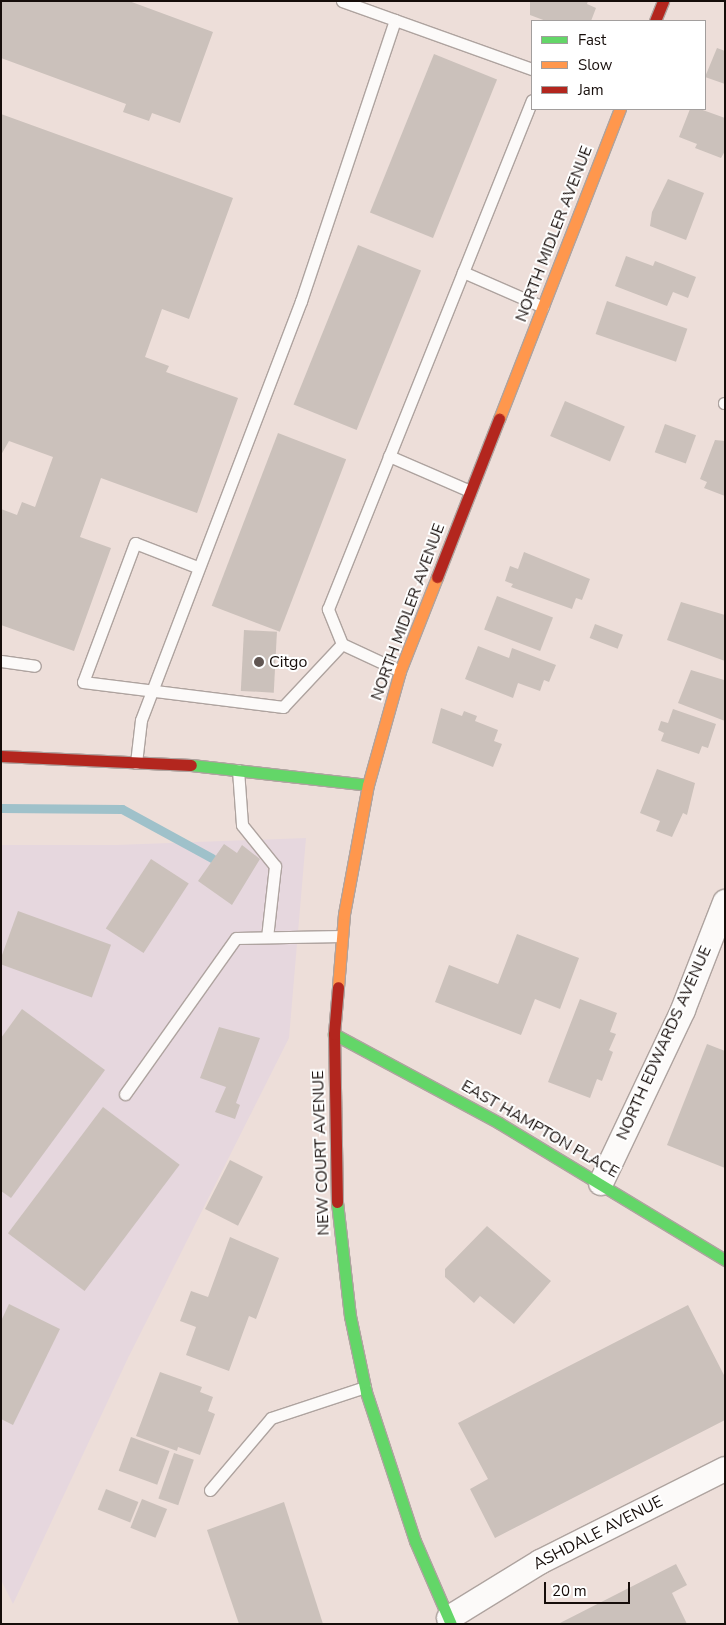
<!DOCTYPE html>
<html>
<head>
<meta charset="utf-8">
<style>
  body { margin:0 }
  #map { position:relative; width:726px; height:1625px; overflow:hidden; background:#edded9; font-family:"Nunito Sans",sans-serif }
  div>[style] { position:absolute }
  .industrial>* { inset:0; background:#e6d7de }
  .stream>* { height:9px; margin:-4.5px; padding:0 4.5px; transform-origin:4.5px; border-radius:4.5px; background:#9fc1ca }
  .building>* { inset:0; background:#cbc1bb; transform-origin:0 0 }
  .roads { filter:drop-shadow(1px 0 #aea39f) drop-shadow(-1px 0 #aea39f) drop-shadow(0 1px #aea39f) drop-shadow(0 -1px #aea39f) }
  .lane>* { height:11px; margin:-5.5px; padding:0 5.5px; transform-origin:5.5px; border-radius:5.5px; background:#fcfaf9 }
  .street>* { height:24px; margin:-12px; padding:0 12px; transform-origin:12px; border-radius:12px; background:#fcfaf9 }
  .fast>* { height:11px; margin:-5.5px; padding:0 5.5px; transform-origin:5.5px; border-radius:5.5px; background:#63d668 }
  .slow>* { height:11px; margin:-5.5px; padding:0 5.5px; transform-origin:5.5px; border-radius:5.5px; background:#ff974d }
  .jam>* { height:11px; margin:-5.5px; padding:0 5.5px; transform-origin:5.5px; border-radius:5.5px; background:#b3261e }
  .dots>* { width:14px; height:14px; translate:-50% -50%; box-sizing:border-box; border:2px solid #fff; border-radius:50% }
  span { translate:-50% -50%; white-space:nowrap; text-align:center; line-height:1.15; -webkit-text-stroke:4px #fff; paint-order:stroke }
  .street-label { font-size:16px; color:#160d0a }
  .poi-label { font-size:16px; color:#160d0a }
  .left { translate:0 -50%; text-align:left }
  .frame { position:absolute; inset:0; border:2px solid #160d0a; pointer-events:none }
  .legend { position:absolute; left:531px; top:20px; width:175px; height:90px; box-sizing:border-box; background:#fff; border:1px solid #a29e9d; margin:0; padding:6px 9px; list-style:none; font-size:15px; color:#160d0a }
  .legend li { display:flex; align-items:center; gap:10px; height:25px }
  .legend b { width:25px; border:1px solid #a29e9d }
  .scale { position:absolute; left:544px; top:1582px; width:86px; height:22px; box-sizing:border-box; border:2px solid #160d0a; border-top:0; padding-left:6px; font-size:15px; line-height:18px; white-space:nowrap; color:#160d0a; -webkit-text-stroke:4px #fff; paint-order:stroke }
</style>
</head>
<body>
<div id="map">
  <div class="industrial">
    <i style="clip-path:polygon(306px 838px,289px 1038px,128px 1358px,13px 1604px,1px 1580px,1px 845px,117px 845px)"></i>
  </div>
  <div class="stream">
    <i style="left:1px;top:808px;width:121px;rotate:0.5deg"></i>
    <i style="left:122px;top:809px;width:102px;rotate:28.6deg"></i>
  </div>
  <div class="building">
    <i style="clip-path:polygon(1px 1px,129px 1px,213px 32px,180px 123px,152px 113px,149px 121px,123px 112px,126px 104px,1px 58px)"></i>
    <i style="clip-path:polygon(530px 1px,588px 1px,587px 4px,596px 8px,591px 21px,546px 21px,530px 15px)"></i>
    <i style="clip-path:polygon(717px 48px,725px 51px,725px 84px,705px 77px)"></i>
    <i style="left:434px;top:54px;width:68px;height:171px;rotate:22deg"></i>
    <i style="clip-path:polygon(690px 109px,700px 109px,725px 118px,725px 151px,721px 158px,695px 148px,697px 144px,679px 137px)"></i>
    <i style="clip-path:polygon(1px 114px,233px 198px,189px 319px,162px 309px,145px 357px,169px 366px,166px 372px,238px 398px,197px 513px,101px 478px,80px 537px,111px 548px,74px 651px,1px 625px,1px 509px,17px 515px,22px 502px,35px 507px,53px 457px,9px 441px,1px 455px)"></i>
    <i style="clip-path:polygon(668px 179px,704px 193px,686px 240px,650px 226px,652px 212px)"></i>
    <i style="left:358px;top:245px;width:68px;height:172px;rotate:22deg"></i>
    <i style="clip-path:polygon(626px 256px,653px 266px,655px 261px,696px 277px,688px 298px,673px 292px,667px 306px,615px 286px)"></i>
    <i style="left:607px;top:301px;width:85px;height:35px;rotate:19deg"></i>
    <i style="left:565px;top:401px;width:65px;height:38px;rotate:23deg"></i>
    <i style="left:665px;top:424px;width:33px;height:30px;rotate:20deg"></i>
    <i style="left:278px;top:433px;width:73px;height:185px;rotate:21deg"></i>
    <i style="clip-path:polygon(715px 440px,725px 441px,725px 496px,704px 488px,707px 482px,700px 479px)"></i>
    <i style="clip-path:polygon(524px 552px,590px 579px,582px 600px,576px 598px,572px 609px,511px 587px,513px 584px,505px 581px,510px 566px,518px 569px)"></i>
    <i style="left:497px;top:596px;width:60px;height:36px;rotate:21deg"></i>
    <i style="clip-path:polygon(681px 602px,725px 615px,725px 661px,667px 640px)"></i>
    <i style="left:595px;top:624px;width:30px;height:15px;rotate:21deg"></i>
    <i style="left:244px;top:630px;width:33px;height:61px;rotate:3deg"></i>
    <i style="clip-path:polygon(478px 646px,509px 658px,512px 648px,556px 665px,549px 682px,544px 680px,540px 691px,518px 683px,513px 698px,465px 679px)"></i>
    <i style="clip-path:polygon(691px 670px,724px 680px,725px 721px,678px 703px)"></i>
    <i style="clip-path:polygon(441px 708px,462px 716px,464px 711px,477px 716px,475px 721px,498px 730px,494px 741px,502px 744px,493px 767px,432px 743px)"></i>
    <i style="clip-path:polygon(673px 709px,716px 724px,708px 748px,702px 746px,699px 754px,661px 741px,664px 733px,658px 730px,661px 721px,668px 723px)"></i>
    <i style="clip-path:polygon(657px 769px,695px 783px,687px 815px,683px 813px,672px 837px,656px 831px,660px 821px,640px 813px)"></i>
    <i style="clip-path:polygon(224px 844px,237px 853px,242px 845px,260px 859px,232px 905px,198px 881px)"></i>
    <i style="left:151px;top:859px;width:45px;height:83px;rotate:33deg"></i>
    <i style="left:18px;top:911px;width:99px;height:56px;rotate:20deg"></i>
    <i style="clip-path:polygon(517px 934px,579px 958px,560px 1009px,535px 999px,521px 1035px,435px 1002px,449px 965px,498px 984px)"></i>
    <i style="clip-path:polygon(580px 999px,617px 1013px,610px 1032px,616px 1034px,609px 1050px,613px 1052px,602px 1081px,597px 1079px,590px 1098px,548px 1082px)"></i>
    <i style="clip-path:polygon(22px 1009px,105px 1070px,11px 1198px,1px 1191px,1px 1038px)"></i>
    <i style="clip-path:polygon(219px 1027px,260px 1038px,236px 1103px,240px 1105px,235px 1119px,215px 1112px,226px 1087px,200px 1078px)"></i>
    <i style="clip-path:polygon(707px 1044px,725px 1051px,725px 1168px,667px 1145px)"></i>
    <i style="left:103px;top:1107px;width:96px;height:158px;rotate:37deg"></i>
    <i style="left:230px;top:1160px;width:37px;height:55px;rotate:27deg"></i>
    <i style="clip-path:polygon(487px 1226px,551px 1281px,514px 1324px,480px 1296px,474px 1303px,445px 1277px,445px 1269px)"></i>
    <i style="clip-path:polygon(230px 1237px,279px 1258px,256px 1319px,249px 1316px,229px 1371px,186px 1355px,196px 1327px,180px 1321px,191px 1291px,208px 1297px)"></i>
    <i style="clip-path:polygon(9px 1304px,60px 1329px,13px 1425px,1px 1419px,1px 1321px)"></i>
    <i style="clip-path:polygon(688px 1305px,725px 1377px,725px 1420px,495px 1538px,470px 1489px,488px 1479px,458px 1423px)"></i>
    <i style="clip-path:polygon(160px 1372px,202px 1387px,200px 1392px,213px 1397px,208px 1411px,215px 1414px,200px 1455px,178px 1447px,177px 1451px,136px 1436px)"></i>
    <i style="left:131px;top:1437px;width:41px;height:36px;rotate:20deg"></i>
    <i style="left:174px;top:1453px;width:21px;height:48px;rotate:19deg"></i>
    <i style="left:106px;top:1489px;width:35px;height:22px;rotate:22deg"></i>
    <i style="left:142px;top:1499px;width:27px;height:31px;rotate:22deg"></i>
    <i style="clip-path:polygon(284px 1502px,323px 1624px,239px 1624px,207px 1530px)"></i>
    <i style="clip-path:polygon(676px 1564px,687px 1585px,672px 1593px,687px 1624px,558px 1624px)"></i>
  </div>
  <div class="roads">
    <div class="lane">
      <i style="left:342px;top:1px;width:56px;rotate:19.7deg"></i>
      <i style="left:463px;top:272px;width:87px;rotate:23.6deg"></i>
      <i style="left:724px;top:403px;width:1px"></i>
      <i style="left:389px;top:456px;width:88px;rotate:23.4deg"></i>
      <i style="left:197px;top:567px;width:66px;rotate:-158.8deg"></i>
      <i style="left:135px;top:543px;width:148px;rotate:110.5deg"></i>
      <i style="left:83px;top:682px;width:202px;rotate:7.1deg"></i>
      <i style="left:283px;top:707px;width:86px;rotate:-46.9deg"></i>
      <i style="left:1px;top:661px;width:34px;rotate:8deg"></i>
      <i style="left:400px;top:671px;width:64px;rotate:-155deg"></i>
      <i style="left:342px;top:644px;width:38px;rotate:-112deg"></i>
      <i style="left:328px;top:609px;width:548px;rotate:-68.16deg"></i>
      <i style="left:136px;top:763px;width:43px;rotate:-83.4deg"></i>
      <i style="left:141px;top:720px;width:449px;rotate:-69.1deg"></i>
      <i style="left:301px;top:301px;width:296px;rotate:-71.5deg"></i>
      <i style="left:395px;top:20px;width:145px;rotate:19.7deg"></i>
      <i style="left:238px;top:770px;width:55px;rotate:85.8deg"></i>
      <i style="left:242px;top:825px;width:53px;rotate:51.2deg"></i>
      <i style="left:275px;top:866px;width:71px;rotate:96.4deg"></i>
      <i style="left:125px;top:1094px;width:191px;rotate:-54.6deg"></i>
      <i style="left:236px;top:938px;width:106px;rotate:-1.1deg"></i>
      <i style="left:210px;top:1490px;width:94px;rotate:-49.7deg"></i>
      <i style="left:271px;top:1418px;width:99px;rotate:-18.3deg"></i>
    </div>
    <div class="street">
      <i style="left:601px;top:1183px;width:191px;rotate:-64.6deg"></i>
      <i style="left:683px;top:1010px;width:116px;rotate:-68.7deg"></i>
      <i style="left:449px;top:1618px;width:107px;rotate:-31.6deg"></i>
      <i style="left:540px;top:1562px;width:207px;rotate:-26.7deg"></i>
    </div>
    <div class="fast">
      <i style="left:191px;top:765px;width:178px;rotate:6.4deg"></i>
      <i style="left:334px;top:1034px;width:187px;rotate:28.3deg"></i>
      <i style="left:499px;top:1123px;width:264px;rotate:31.2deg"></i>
      <i style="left:337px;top:1202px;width:115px;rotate:83.5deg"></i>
      <i style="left:350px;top:1316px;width:78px;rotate:78.1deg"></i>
      <i style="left:366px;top:1392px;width:157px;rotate:71.8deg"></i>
      <i style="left:415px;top:1541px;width:90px;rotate:66.6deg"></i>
    </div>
    <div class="slow">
      <i style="left:499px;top:419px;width:333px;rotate:-68.7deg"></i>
      <i style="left:338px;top:987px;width:73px;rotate:-85.3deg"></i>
      <i style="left:344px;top:914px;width:131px;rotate:-79.5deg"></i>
      <i style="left:368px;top:785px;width:118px;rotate:-74.3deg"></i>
      <i style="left:400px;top:671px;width:101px;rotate:-68.5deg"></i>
    </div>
    <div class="jam">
      <i style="left:655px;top:21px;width:22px;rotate:-68deg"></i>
      <i style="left:437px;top:577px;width:170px;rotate:-68.6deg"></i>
      <i style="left:1px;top:756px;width:190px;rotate:2.7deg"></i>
      <i style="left:337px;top:1202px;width:168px;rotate:-91deg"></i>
      <i style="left:334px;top:1034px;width:47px;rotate:-85.1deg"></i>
    </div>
  </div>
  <div class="dots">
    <i style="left:259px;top:662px;background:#615652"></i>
  </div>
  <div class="street-label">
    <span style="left:554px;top:234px;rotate:-69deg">NORTH MIDLER AVENUE</span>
    <span style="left:408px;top:612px;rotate:-70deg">NORTH MIDLER AVENUE</span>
    <span style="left:664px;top:1043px;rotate:-66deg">NORTH EDWARDS AVENUE</span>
    <span style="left:540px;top:1129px;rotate:30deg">EAST HAMPTON PLACE</span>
    <span style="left:321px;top:1153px;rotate:-92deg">NEW COURT AVENUE</span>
    <span style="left:598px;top:1533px;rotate:-27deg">ASHDALE AVENUE</span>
  </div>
  <div class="poi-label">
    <span class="left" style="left:269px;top:662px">Citgo</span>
  </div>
  <div class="frame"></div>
  <ul class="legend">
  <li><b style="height:6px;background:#63d668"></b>Fast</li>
  <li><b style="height:6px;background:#ff974d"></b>Slow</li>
  <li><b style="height:6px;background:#b3261e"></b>Jam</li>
  </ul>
  <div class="scale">20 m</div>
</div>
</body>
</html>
